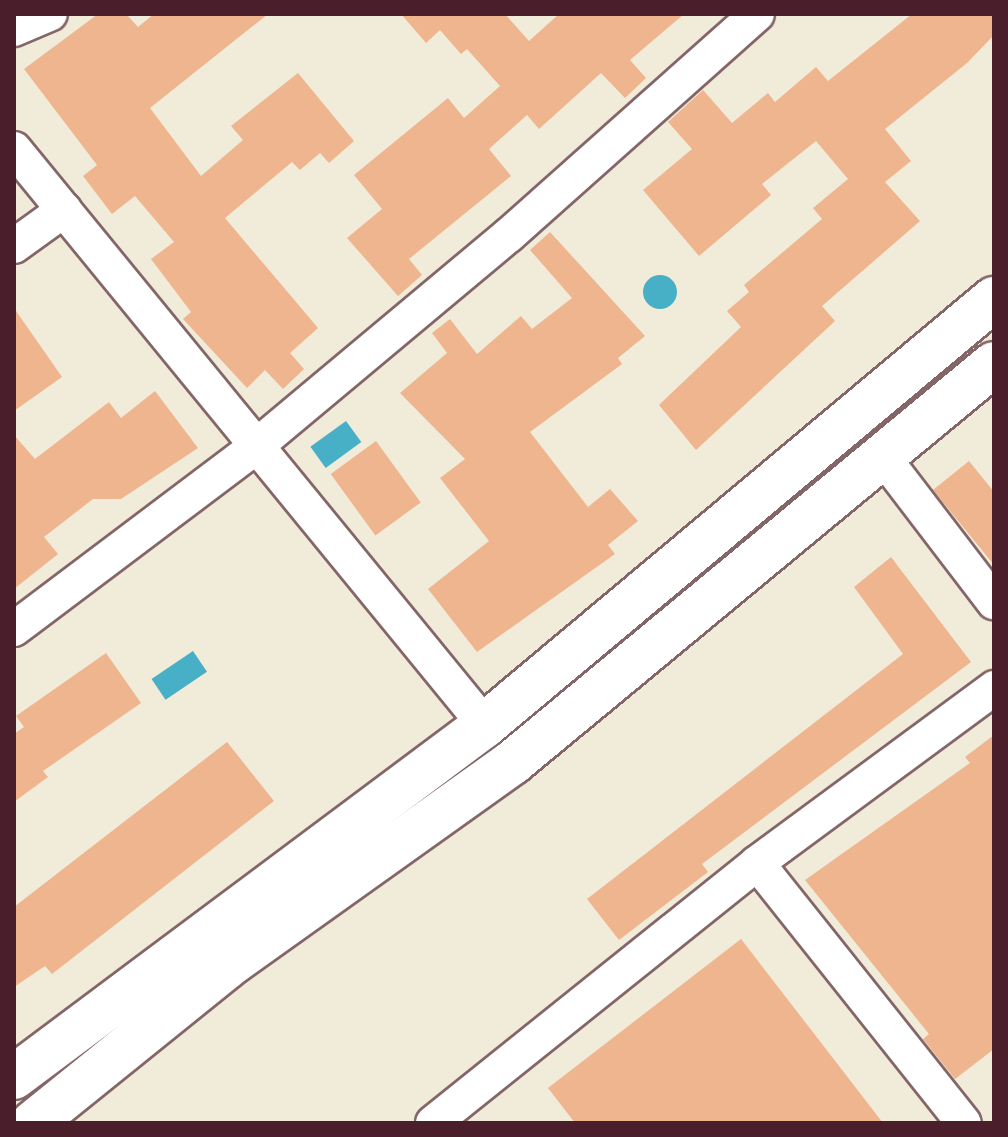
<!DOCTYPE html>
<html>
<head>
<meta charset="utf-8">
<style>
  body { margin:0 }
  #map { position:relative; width:1008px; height:1137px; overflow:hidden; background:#f1ebd9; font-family:Vollkorn,serif }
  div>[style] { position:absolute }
  .water>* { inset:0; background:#47afc6; transform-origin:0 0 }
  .round { border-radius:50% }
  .building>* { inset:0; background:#efb58e; transform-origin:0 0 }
  .roads { filter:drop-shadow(2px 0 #846668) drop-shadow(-2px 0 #846668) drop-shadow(0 2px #846668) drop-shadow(0 -2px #846668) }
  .street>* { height:34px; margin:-17px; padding:0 17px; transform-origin:17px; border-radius:17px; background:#fff }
  .secondary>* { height:44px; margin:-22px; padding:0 22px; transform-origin:22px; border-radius:22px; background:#fff }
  span { translate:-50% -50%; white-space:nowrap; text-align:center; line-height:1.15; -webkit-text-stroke:6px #f6f6f2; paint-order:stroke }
  .frame { position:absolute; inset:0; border:16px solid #4a1f2b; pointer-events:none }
</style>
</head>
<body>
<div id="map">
  <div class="water">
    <i class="round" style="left:643px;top:275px;width:34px;height:34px"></i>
    <i style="left:346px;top:421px;width:26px;height:44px;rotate:54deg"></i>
    <i style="left:193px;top:651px;width:25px;height:50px;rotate:56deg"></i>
  </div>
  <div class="building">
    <i style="clip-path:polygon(98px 14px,126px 14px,138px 27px,154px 14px,268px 14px,150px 108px,201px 176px,243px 140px,231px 126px,298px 73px,354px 141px,329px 163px,320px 153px,300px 170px,292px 162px,225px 218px,318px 328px,290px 353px,304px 369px,283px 389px,265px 370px,247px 388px,183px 319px,191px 312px,151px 259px,174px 242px,135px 196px,112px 214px,83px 176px,97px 165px,24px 69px)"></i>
    <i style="clip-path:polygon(401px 14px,505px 14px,529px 41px,559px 14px,684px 14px,630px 60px,646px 78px,625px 98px,601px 73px,539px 129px,527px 115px,489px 149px,511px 176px,409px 259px,422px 275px,398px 296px,347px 238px,382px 209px,354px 175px,448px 98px,464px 118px,500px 86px,467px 49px,461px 54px,440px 30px,426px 43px)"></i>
    <i style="clip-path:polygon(912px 14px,994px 14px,994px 35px,967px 63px,885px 129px,911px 161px,885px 182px,920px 221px,822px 306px,835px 321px,696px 450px,659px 405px,741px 327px,727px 311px,749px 292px,744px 285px,822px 219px,813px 208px,848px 179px,816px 141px,762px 184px,771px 195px,699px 256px,643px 190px,692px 149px,668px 122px,703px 90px,732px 123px,768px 93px,775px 102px,816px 67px,828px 81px)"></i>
    <i style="clip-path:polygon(550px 232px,645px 336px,618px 358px,622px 364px,530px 432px,588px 507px,610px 489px,638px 521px,608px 545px,615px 554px,477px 652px,428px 589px,489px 541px,440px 478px,465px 459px,400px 393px,447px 353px,432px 333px,450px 319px,477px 354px,521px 316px,532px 329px,572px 298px,530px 250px)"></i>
    <i style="clip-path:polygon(14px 308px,62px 377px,14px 411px)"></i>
    <i style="clip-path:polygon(155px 391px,198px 448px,121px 499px,93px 499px,44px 537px,58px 554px,14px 589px,14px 435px,35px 459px,109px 402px,121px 418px)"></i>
    <i style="left:376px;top:441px;width:76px;height:56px;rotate:54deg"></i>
    <i style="clip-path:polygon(969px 461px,994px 492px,994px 565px,933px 490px)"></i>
    <i style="clip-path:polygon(891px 557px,971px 662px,702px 864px,708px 872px,619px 940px,587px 899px,903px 654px,854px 587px)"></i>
    <i style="clip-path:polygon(106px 653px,141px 703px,43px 771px,48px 777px,14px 802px,14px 734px,24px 727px,16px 716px)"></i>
    <i style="clip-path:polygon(994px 735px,994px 1049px,955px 1079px,923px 1039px,929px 1034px,805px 880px,970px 763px,965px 757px)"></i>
    <i style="clip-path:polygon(227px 742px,274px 801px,52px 974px,45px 966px,14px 987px,14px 907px)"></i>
    <i style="clip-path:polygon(741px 939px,883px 1123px,575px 1123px,548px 1088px)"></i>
  </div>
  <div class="roads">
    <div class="street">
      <i style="left:14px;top:29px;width:39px;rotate:-23deg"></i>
      <i style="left:14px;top:149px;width:744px;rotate:50.73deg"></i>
      <i style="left:14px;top:246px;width:62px;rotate:-35.8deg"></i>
      <i style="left:880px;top:453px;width:188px;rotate:52.6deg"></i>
      <i style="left:14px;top:629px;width:301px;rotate:-37deg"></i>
      <i style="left:254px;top:448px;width:332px;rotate:-39.9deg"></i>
      <i style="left:509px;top:235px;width:332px;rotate:-41.7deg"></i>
      <i style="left:757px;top:863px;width:332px;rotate:51.5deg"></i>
      <i style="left:433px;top:1123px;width:415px;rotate:-38.7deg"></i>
      <i style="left:757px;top:863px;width:295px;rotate:-36.4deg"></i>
    </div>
    <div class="secondary">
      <i style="left:14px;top:1077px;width:588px;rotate:-36.77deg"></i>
      <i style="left:485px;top:725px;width:664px;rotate:-39.93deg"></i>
      <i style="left:33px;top:1123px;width:258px;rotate:-38.9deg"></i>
      <i style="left:234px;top:961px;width:343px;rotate:-35.5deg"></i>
      <i style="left:513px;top:762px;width:624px;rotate:-39.61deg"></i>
    </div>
  </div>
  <div class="frame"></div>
</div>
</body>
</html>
